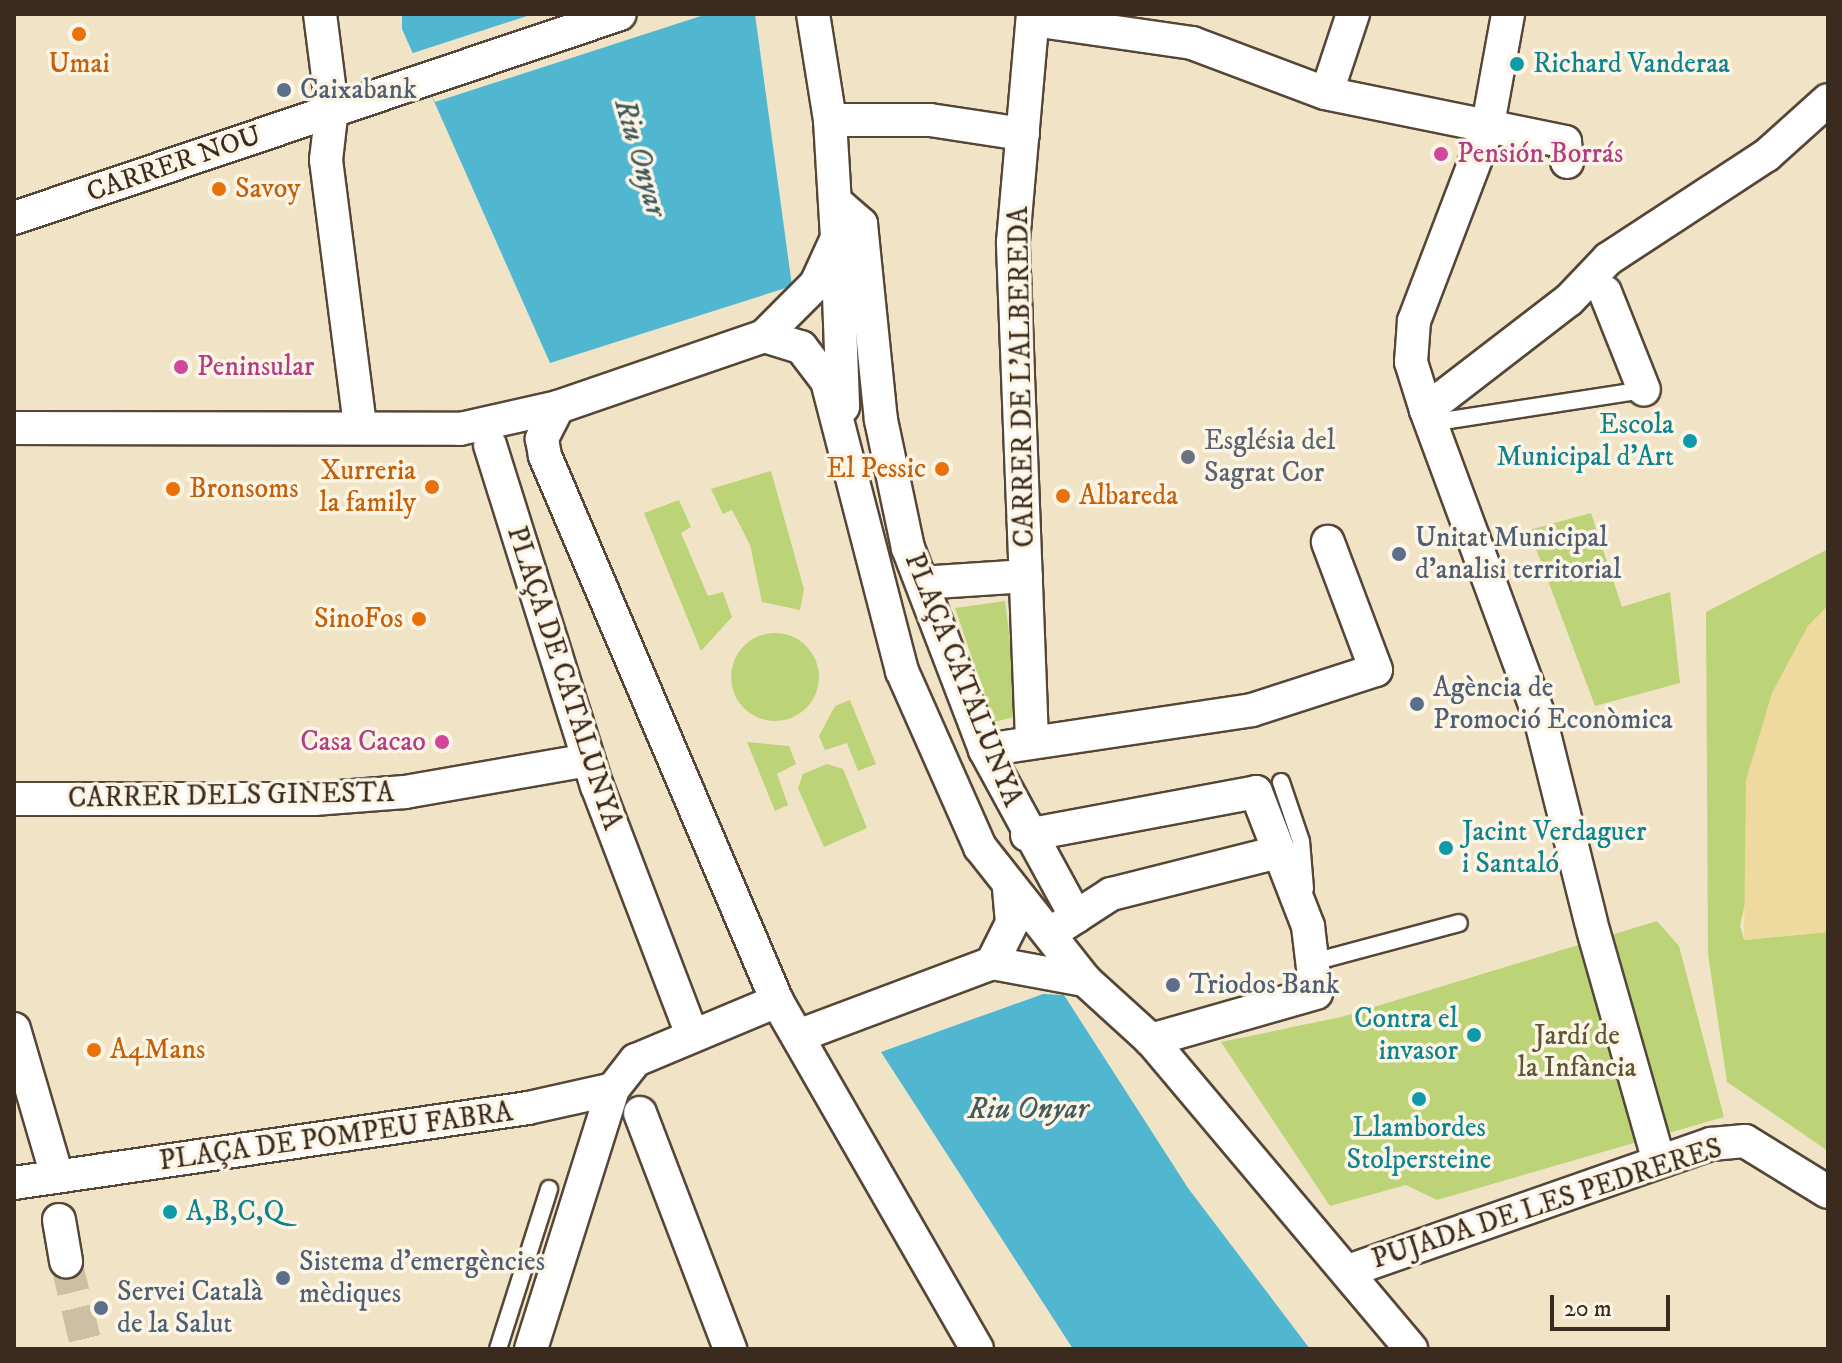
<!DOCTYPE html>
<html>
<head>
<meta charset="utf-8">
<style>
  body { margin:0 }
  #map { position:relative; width:1842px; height:1363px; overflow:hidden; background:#f1e4c6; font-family:"IM FELL DW Pica",serif }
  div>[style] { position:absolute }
  .green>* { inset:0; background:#bdd377 }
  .round { border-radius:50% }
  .sand>* { inset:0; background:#eeda9e }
  .water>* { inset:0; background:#51b7d0 }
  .pier>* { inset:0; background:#f1e4c6 }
  .street-tunnel>* { height:32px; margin-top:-16px; transform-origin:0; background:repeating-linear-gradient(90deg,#cdbfa4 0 32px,transparent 0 48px) }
  .roads { filter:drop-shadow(2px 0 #564637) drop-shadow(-2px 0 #564637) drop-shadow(0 2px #564637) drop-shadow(0 -2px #564637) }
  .lane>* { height:16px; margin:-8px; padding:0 8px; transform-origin:8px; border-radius:8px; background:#fff }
  .street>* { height:32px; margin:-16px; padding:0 16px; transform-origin:16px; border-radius:16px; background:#fff }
  .dots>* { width:22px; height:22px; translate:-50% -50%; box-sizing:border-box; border:4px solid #fcf5e5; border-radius:50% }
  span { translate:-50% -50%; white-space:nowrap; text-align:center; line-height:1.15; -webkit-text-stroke:7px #fcf5e5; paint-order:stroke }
  .food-label { font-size:28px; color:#c56008 }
  .left { translate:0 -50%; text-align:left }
  .right { translate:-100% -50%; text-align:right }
  .culture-label { font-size:28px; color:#0d838f }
  .service-label { font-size:28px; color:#4e5e75 }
  .hotel-label { font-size:28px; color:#b23c85 }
  .street-label { font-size:28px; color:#3b2a1e }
  .worship-label { font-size:28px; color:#5b616d }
  .park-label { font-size:28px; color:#5c5434 }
  .water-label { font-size:30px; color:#435b5c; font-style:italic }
  .frame { position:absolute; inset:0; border:16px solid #3b2a1e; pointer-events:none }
  .scale { position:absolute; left:1550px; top:1295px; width:120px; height:36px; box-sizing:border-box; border:4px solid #3b2a1e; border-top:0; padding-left:10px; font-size:24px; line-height:28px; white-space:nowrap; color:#3b2a1e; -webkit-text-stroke:6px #fcf5e5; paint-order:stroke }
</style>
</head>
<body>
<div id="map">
  <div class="green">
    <i style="clip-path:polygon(771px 471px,804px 589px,800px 610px,762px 602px,750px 545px,732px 510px,723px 514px,711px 489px)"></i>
    <i style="clip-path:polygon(679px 500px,691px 527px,681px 533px,708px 596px,723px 592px,732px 617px,701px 651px,644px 513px)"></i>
    <i style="clip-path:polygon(1591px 513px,1622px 607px,1670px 592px,1680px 683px,1595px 706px,1529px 530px)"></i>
    <i style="clip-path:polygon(1828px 549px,1828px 606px,1808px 626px,1740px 926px,1744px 940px,1828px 932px,1828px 1151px,1727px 1082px,1708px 954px,1706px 612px)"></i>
    <i style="clip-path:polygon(1005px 601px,1019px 716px,994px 722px,955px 608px)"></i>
    <i class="round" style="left:731px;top:633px;width:88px;height:88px"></i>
    <i style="clip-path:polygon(850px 700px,876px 764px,858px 771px,847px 743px,825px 750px,819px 736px,835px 706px)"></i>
    <i style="clip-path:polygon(747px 742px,789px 746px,796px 764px,777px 774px,788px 805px,775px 811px)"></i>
    <i style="clip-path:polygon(827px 764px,843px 769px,867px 828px,824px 847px,798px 788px,803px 774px)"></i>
    <i style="clip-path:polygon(1657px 921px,1679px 946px,1724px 1117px,1437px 1200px,1406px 1185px,1330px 1206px,1221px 1042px,1341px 1017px)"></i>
  </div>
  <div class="sand">
    <i style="clip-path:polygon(1828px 606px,1828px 932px,1744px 940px,1746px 780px,1772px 693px,1808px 626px)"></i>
  </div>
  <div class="water">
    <i style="clip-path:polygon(402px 14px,755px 14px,792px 286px,550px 363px,402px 29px)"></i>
    <i style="clip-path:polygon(1043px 994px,1064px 995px,1188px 1188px,1310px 1349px,1073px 1349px,881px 1052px)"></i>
  </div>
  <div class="pier">
    <i style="clip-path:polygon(533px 14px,707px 14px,435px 102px,410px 54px)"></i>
  </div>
  <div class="street-tunnel">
    <i style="left:66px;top:1261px;width:90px;rotate:76.6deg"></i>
  </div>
  <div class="roads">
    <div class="lane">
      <i style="left:1430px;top:423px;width:217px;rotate:-8.8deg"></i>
      <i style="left:1281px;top:782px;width:62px;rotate:71.3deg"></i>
      <i style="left:1301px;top:841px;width:48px;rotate:85.2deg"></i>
      <i style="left:1310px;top:963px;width:154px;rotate:-15deg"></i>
      <i style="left:498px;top:1349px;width:168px;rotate:-72.3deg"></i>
    </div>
    <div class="street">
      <i style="left:320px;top:14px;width:95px;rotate:82.7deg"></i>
      <i style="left:332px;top:108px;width:52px;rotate:96.6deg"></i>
      <i style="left:326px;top:160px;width:269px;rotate:82.7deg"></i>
      <i style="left:1033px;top:20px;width:161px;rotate:8.2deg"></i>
      <i style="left:1192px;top:43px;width:142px;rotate:20.6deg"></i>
      <i style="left:1325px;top:93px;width:245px;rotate:11.5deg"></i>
      <i style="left:1565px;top:142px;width:20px;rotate:84deg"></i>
      <i style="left:1327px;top:92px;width:82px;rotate:-71.6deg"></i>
      <i style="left:830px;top:120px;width:100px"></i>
      <i style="left:930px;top:120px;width:94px;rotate:8.6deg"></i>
      <i style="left:837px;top:203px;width:32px;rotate:41deg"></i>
      <i style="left:861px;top:224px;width:197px;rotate:84.2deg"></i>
      <i style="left:881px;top:420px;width:131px;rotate:78.1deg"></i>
      <i style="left:908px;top:548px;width:216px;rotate:69.1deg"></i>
      <i style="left:985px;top:750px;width:190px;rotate:61.4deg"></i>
      <i style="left:14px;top:218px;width:639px;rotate:-18.6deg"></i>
      <i style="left:837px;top:241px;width:166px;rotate:87.9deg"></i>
      <i style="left:1605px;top:292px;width:105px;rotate:68.3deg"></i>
      <i style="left:764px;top:336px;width:39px;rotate:17deg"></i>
      <i style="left:801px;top:347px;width:43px;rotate:52.6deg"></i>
      <i style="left:827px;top:381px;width:300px;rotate:75.5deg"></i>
      <i style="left:902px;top:671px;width:193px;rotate:66.1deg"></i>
      <i style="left:980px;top:847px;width:169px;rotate:51.7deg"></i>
      <i style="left:1085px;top:980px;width:89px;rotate:42.3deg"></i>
      <i style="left:1151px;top:1040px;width:404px;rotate:49.9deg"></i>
      <i style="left:558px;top:407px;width:36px;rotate:117deg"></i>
      <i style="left:542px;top:439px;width:17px;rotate:80deg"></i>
      <i style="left:545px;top:456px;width:592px;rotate:66.94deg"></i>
      <i style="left:777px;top:1001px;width:401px;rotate:60.1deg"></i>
      <i style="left:1426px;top:410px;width:50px;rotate:-107.4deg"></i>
      <i style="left:1411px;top:362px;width:41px;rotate:-85.8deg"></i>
      <i style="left:1414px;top:321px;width:204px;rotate:-69.1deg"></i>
      <i style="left:1487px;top:130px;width:118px;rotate:-79.7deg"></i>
      <i style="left:14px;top:428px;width:446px;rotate:0.1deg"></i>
      <i style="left:460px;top:429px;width:100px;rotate:-12.7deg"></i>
      <i style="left:558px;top:407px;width:218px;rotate:-19deg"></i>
      <i style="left:764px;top:336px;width:74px;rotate:-45deg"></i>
      <i style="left:816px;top:284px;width:51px;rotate:-65.5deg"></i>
      <i style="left:837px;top:238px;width:118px;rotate:-93.4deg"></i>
      <i style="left:830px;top:120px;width:107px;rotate:-99.1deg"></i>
      <i style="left:490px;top:445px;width:357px;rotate:72.6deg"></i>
      <i style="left:597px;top:786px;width:267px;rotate:69.1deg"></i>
      <i style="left:936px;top:582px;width:90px;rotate:-3.8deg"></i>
      <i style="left:1032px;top:740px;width:498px;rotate:-92.2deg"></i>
      <i style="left:1013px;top:242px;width:229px;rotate:-85deg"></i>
      <i style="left:985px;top:750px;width:270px;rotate:-8.5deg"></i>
      <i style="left:1252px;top:710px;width:130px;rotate:-17.9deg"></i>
      <i style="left:1376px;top:670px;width:137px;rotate:-110.6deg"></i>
      <i style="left:14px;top:799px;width:300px"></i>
      <i style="left:314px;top:799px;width:91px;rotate:-4.4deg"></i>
      <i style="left:405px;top:792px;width:186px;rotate:-9.9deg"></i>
      <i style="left:1027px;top:835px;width:233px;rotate:-10.6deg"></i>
      <i style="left:1256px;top:792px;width:144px;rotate:68.8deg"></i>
      <i style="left:1308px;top:926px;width:67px;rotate:83.2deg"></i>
      <i style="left:1316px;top:993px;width:172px;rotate:164.1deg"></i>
      <i style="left:1591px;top:922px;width:207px;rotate:-104deg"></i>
      <i style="left:1541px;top:721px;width:332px;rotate:-110.3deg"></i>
      <i style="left:1426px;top:410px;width:180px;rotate:-37.6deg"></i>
      <i style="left:1569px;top:300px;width:57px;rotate:-46.4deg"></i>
      <i style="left:1608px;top:259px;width:190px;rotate:-33.2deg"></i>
      <i style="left:1767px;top:155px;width:82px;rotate:-42deg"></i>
      <i style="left:1060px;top:927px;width:61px;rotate:-32.9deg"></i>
      <i style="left:1111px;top:894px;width:168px;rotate:-14.1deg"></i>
      <i style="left:1593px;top:930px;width:240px;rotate:74.1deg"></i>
      <i style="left:992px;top:963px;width:45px;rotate:-63.4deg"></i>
      <i style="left:1012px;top:923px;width:36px;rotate:-95deg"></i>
      <i style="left:14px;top:1029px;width:153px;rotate:73.7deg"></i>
      <i style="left:798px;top:1036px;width:207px;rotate:-20.6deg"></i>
      <i style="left:992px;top:963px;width:95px;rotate:10.4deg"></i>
      <i style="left:640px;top:1113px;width:253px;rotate:69.1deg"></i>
      <i style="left:14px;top:1183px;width:519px;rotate:-8.3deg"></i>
      <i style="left:528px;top:1108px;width:87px;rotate:-12.6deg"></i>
      <i style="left:59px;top:1220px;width:42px;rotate:80.3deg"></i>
      <i style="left:1348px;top:1271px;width:385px;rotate:-19.3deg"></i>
      <i style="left:1711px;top:1144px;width:34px;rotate:-5deg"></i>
      <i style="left:1745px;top:1141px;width:97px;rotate:31.6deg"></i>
      <i style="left:531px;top:1349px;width:273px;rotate:-72.5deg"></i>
      <i style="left:613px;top:1089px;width:37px;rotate:-52deg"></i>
      <i style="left:636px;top:1060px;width:153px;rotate:-22.7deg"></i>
    </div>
  </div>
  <div class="dots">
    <i style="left:79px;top:34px;background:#e8710a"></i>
    <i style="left:1517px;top:64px;background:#0f9aa8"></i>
    <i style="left:284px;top:90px;background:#5c6f8a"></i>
    <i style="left:1441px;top:154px;background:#d1479c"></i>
    <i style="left:219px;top:189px;background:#e8710a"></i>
    <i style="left:181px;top:367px;background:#d1479c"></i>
    <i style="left:1690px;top:441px;background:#0f9aa8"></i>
    <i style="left:1188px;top:457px;background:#6b7280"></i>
    <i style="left:942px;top:469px;background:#e8710a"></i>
    <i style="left:432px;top:487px;background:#e8710a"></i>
    <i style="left:173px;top:489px;background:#e8710a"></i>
    <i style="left:1063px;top:496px;background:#e8710a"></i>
    <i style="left:1399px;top:554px;background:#5c6f8a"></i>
    <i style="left:419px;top:619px;background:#e8710a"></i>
    <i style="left:1417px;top:704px;background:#5c6f8a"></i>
    <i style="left:442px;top:742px;background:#d1479c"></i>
    <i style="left:1446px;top:848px;background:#0f9aa8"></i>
    <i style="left:1173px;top:985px;background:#5c6f8a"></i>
    <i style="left:1474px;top:1035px;background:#0f9aa8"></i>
    <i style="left:94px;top:1050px;background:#e8710a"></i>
    <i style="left:1419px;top:1099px;background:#0f9aa8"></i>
    <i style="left:170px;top:1212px;background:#0f9aa8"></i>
    <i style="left:283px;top:1278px;background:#5c6f8a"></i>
    <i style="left:101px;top:1308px;background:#5c6f8a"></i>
  </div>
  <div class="food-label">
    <span style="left:79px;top:64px">Umai</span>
    <span class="left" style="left:235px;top:189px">Savoy</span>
    <span class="right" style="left:926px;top:469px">El Pessic</span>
    <span class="right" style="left:416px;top:487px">Xurreria<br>la family</span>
    <span class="left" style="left:189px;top:489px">Bronsoms</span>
    <span class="left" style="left:1079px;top:496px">Albareda</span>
    <span class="right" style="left:403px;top:619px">SinoFos</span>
    <span class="left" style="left:110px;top:1050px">A4Mans</span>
  </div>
  <div class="culture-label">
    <span class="left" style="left:1533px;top:64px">Richard Vanderaa</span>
    <span class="right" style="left:1674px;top:441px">Escola<br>Municipal d'Art</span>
    <span class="left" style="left:1462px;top:848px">Jacint Verdaguer<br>i Santaló</span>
    <span class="right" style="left:1458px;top:1035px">Contra el<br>invasor</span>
    <span style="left:1419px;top:1144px">Llambordes<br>Stolpersteine</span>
    <span class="left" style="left:186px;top:1212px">A,B,C,Q</span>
  </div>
  <div class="service-label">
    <span class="left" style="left:300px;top:90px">Caixabank</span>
    <span class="left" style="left:1415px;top:554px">Unitat Municipal<br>d'analisi territorial</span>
    <span class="left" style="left:1433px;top:704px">Agència de<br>Promoció Econòmica</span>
    <span class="left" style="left:1189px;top:985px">Triodos Bank</span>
    <span class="left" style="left:299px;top:1278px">Sistema d'emergències<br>mèdiques</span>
    <span class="left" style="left:117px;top:1308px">Servei Català<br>de la Salut</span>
  </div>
  <div class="hotel-label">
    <span class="left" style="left:1457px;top:154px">Pensión Borrás</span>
    <span class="left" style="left:197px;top:367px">Peninsular</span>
    <span class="right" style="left:426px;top:742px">Casa Cacao</span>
  </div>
  <div class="street-label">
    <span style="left:174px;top:164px;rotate:-19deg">CARRER NOU</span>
    <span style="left:1022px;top:377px;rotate:-91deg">CARRER DE L'ALBEREDA</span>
    <span style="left:564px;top:678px;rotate:72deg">PLAÇA DE CATALUNYA</span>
    <span style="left:963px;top:680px;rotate:68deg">PLAÇA CATALUNYA</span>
    <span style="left:231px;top:796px;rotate:-1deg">CARRER DELS GINESTA</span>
    <span style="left:336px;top:1137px;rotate:-8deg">PLAÇA DE POMPEU FABRA</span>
    <span style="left:1547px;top:1204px;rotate:-18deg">PUJADA DE LES PEDRERES</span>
  </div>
  <div class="worship-label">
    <span class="left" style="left:1204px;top:457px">Església del<br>Sagrat Cor</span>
  </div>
  <div class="park-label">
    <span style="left:1577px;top:1052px">Jardí de<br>la Infància</span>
  </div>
  <div class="water-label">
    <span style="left:639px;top:158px;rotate:74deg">Riu Onyar</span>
    <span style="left:1028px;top:1110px">Riu Onyar</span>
  </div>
  <div class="frame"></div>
  <div class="scale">20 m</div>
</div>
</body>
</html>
